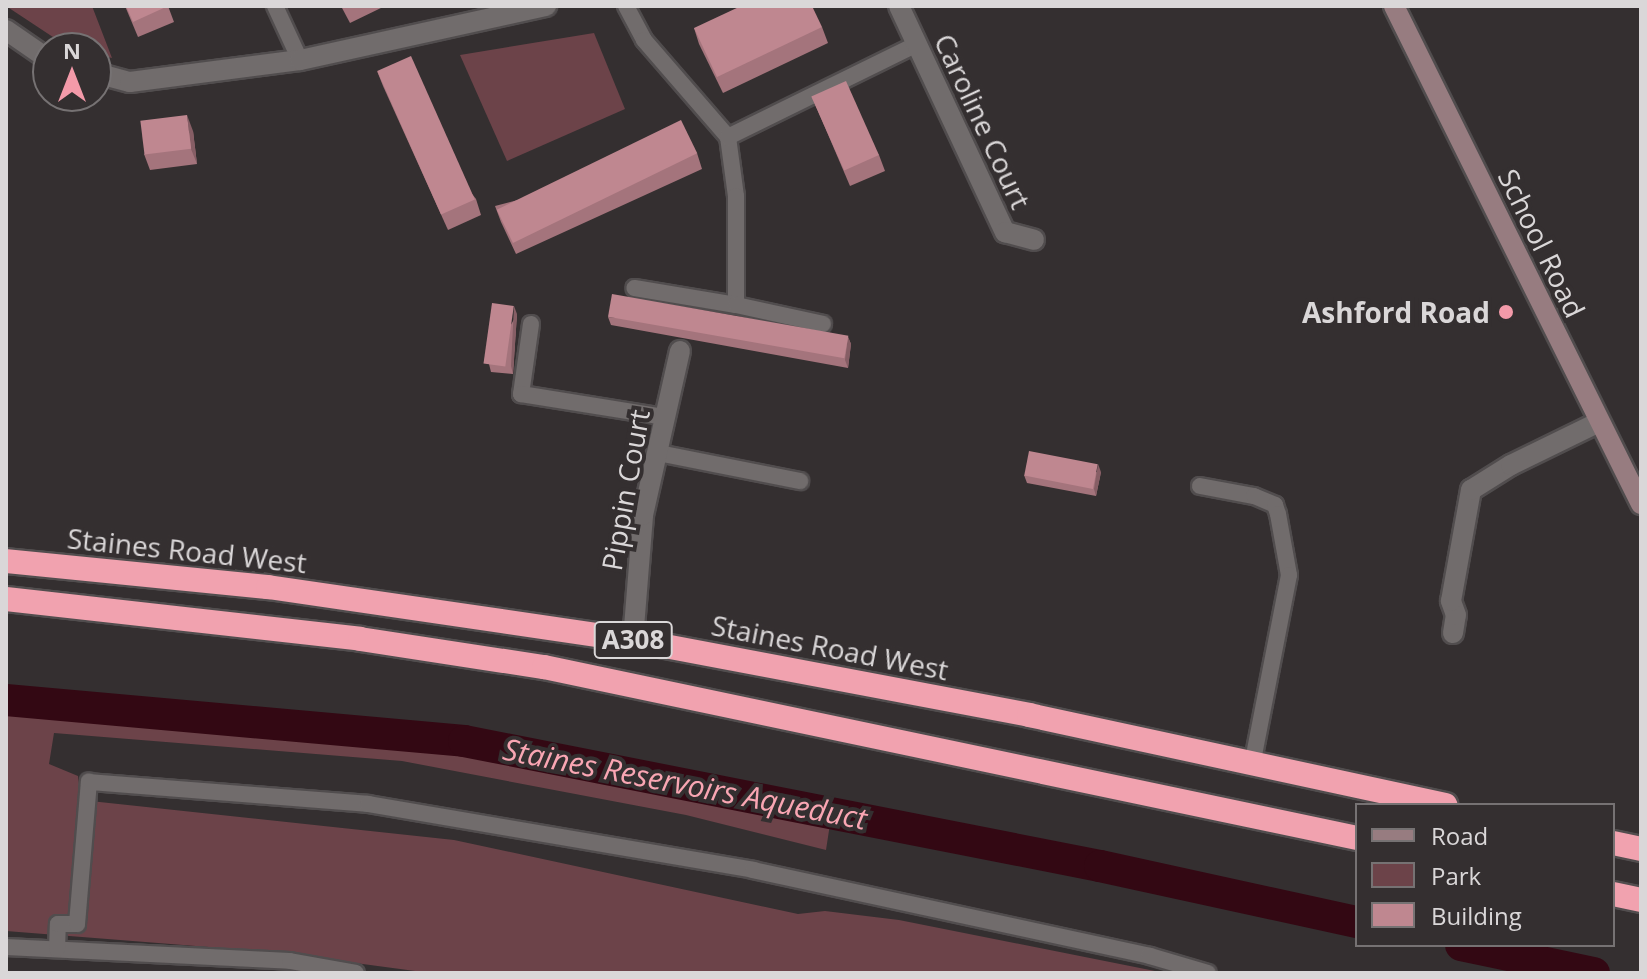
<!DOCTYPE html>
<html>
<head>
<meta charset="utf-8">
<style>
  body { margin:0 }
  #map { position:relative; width:1647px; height:979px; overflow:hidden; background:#342f30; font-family:"Open Sans",sans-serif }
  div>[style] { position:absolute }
  .green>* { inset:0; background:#6c4349 }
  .canal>* { height:32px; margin:-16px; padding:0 16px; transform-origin:16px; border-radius:16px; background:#330813 }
  .roads { filter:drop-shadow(2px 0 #514d4e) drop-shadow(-2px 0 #514d4e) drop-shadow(0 2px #514d4e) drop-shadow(0 -2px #514d4e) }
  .lane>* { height:16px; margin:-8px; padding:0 8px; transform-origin:8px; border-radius:8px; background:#716c6c }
  .street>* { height:20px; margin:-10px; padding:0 10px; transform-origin:10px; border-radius:10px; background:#716c6c }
  .secondary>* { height:20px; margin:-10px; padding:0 10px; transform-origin:10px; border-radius:10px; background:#977c80 }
  .highway>* { height:24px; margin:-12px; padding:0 12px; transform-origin:12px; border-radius:12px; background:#f1a2af }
  .wall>* { inset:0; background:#a4747c }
  .shaded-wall>* { inset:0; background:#865e65 }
  .building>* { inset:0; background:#bf8790; transform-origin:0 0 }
  .dots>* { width:22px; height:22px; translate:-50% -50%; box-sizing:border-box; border:4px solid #342f30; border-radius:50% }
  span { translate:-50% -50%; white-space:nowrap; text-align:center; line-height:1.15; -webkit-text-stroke:8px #342f30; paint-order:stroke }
  .shield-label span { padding:2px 6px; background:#342f30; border:2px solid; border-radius:6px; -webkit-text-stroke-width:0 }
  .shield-label { font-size:26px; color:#dad7d8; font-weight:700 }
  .street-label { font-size:28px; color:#dad7d8 }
  .poi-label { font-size:28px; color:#dad7d8; font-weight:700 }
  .right { translate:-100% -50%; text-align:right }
  .water-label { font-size:30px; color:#f9a6b3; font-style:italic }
  .frame { position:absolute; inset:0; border:8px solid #dad7d8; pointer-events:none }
  .legend { position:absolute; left:1355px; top:803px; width:260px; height:144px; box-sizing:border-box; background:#342f30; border:2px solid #767273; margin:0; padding:10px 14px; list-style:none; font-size:24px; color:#dad7d8 }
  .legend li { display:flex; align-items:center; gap:16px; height:40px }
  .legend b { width:40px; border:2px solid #767273 }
  .north { position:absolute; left:32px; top:32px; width:80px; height:80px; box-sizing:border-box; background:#342f30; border:2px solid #767273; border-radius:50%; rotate:0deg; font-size:22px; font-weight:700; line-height:32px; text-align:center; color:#dad7d8 }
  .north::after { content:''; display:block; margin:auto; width:28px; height:36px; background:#f39aa9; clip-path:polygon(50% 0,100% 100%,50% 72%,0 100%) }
</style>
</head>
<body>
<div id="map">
  <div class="green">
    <i style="clip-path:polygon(6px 6px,92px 6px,112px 58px,96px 54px,96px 48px,62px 43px)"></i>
    <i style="clip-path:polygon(594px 33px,625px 109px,507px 161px,460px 55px)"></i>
    <i style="clip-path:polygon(6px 711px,456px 751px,830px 824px,826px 850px,686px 815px,402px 761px,54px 733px,49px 764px,78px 776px,81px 800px,454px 840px,798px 914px,825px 911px,899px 920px,1165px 973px,430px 973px,273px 952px,6px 931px)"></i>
  </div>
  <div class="canal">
    <i style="left:6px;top:700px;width:460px;rotate:5.1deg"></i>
    <i style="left:464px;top:741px;width:648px;rotate:11.12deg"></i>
    <i style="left:1100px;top:866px;width:263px;rotate:12.3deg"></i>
    <i style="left:1461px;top:945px;width:136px;rotate:11.9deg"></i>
  </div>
  <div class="roads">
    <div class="lane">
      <i style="left:275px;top:6px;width:60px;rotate:65.2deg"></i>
      <i style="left:626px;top:6px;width:38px;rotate:62deg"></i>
      <i style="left:644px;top:40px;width:128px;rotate:49.1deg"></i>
      <i style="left:728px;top:137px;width:60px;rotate:82.3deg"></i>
      <i style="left:736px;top:196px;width:109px;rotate:90deg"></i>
      <i style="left:736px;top:305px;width:103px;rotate:-170.5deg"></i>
      <i style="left:728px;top:137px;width:211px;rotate:-26.2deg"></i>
      <i style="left:736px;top:305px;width:89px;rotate:12.3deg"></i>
      <i style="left:531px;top:324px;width:71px;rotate:98.1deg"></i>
      <i style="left:521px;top:394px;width:146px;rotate:9.1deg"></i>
      <i style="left:658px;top:453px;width:145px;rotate:11.2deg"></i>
      <i style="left:1200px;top:486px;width:55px;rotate:10.5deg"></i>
      <i style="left:1254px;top:496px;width:23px;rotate:23deg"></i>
      <i style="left:1275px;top:505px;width:9px;rotate:72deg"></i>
      <i style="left:1278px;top:514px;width:62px;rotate:79.8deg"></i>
      <i style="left:1289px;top:575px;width:189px;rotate:101deg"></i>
      <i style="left:6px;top:947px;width:284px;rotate:2.8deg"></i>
      <i style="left:290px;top:961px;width:67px;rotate:10.3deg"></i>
      <i style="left:57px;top:949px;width:25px;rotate:-88deg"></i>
      <i style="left:58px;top:924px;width:19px"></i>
      <i style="left:77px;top:924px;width:143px;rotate:-85.2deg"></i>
      <i style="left:89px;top:782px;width:280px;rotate:4.5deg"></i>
      <i style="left:368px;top:804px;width:391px;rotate:9.7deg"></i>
      <i style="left:753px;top:870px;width:406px;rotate:12.2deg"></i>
      <i style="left:1150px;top:956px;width:60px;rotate:16.3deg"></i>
    </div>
    <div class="street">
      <i style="left:899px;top:6px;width:250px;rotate:64.9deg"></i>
      <i style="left:1005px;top:232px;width:30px;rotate:15deg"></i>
      <i style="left:6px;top:30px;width:51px;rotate:34.6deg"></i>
      <i style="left:96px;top:73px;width:35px;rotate:15deg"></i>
      <i style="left:130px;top:82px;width:171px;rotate:-7.4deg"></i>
      <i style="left:300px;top:60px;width:252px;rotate:-12.4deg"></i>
      <i style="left:1453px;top:633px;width:18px;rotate:-81deg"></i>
      <i style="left:1456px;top:615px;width:15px;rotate:-110deg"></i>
      <i style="left:1451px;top:601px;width:113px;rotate:-79.8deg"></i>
      <i style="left:1471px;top:490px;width:47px;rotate:-32deg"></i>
      <i style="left:1511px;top:465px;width:98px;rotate:-26deg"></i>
      <i style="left:633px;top:640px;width:125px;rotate:-85.4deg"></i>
      <i style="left:643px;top:515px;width:168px;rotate:-77.3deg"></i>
    </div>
    <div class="secondary">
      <i style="left:1394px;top:6px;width:556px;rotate:63.62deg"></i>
    </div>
    <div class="highway">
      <i style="left:6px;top:561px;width:263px;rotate:5.7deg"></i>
      <i style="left:268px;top:587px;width:369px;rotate:8.3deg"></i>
      <i style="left:633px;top:640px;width:403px;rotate:10.7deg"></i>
      <i style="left:1029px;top:715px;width:426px;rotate:12.2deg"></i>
      <i style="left:6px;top:599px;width:356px;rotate:6.4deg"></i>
      <i style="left:360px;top:639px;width:186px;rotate:8.7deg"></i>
      <i style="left:544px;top:667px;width:831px;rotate:11.88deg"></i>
      <i style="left:1613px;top:843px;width:29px;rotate:12deg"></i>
      <i style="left:1613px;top:894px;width:29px;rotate:12deg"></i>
    </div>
  </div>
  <div class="wall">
    <i style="clip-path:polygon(125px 6px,168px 6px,174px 22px,138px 37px)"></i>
    <i style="clip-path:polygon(341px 6px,383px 6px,383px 7px,350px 23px)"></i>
    <i style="clip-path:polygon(822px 27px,828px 43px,723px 93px,699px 44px,694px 28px)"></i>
    <i style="clip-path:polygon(377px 71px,476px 199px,481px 215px,448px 230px,383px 86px)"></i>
    <i style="clip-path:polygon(812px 97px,879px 155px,885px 171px,850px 186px)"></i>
    <i style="clip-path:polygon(193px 131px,197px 164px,150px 170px,144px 154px)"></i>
    <i style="clip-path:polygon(697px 153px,702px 169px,516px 254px,501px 222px,495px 206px)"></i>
    <i style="clip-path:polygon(517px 314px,513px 374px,491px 372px,489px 364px)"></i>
    <i style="clip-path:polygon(608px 317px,848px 337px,851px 344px,848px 368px,611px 325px)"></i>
    <i style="clip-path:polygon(1101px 472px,1096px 496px,1027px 483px,1024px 475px)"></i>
  </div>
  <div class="shaded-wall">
    <i style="clip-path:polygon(187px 115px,193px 131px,197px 164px,191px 149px)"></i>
    <i style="clip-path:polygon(514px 306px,517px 314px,513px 374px,511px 366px)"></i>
    <i style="clip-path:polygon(848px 337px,851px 344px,848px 368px,845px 360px)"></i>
    <i style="clip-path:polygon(1098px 464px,1101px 472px,1096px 496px,1094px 489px)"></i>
  </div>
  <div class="building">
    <i style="clip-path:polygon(126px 6px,168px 6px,133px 22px)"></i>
    <i style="clip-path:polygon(741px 6px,812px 6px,822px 27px,717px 77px,694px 28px)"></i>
    <i style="left:411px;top:56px;width:157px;height:37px;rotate:66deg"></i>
    <i style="left:846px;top:81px;width:81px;height:38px;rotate:66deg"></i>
    <i style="left:187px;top:115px;width:34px;height:47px;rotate:83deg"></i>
    <i style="left:681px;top:120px;width:37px;height:205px;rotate:64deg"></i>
    <i style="left:612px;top:294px;width:240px;height:23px;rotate:10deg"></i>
    <i style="left:492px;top:303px;width:22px;height:61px;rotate:8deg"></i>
    <i style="left:1029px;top:451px;width:70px;height:25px;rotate:11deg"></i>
  </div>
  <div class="dots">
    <i style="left:1506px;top:312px;background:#f39aa9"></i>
  </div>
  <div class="shield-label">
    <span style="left:633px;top:640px">A308</span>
  </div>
  <div class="street-label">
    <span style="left:983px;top:121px;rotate:65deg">Caroline Court</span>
    <span style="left:1542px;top:243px;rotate:64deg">School Road</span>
    <span style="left:625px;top:490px;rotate:-80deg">Pippin Court</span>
    <span style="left:187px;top:550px;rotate:6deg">Staines Road West</span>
    <span style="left:830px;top:647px;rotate:11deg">Staines Road West</span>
  </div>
  <div class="poi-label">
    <span class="right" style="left:1490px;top:312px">Ashford Road</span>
  </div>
  <div class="water-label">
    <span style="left:685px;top:784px;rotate:11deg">Staines Reservoirs Aqueduct</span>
  </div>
  <div class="frame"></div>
  <ul class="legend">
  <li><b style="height:10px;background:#977c80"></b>Road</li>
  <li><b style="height:22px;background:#6c4349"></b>Park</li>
  <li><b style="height:22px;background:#bf8790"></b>Building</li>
  </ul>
  <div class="north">N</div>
</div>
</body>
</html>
